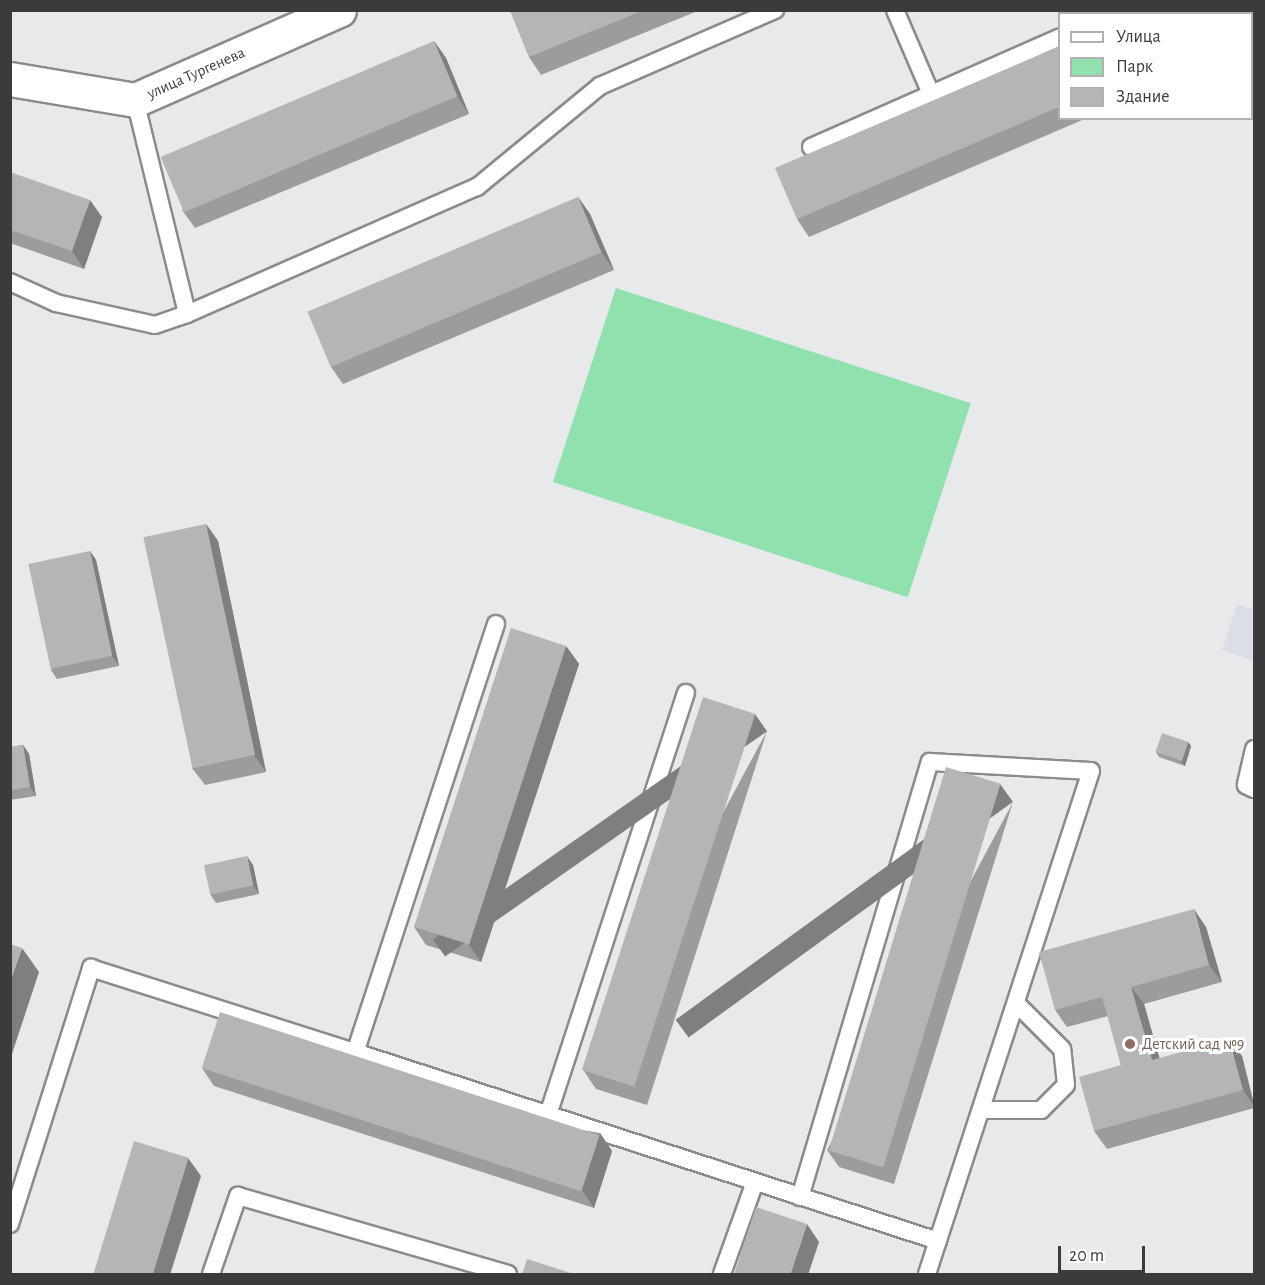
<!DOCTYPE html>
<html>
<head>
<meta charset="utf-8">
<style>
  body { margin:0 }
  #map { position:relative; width:1265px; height:1285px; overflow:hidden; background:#e8e9eb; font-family:"Alegreya Sans",sans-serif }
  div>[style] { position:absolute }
  .built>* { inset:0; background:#dbdde7 }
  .green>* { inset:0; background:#91e1af; transform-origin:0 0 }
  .roads { filter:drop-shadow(2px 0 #8a8b8d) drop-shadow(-2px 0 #8a8b8d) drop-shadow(0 2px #8a8b8d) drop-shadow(0 -2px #8a8b8d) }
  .lane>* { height:16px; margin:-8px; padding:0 8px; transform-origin:8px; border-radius:8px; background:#fff }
  .street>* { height:33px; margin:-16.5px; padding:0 16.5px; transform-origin:16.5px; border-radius:16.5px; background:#fff }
  .wall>* { inset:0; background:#9c9c9d }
  .shaded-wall>* { inset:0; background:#7f7f80; transform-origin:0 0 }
  .building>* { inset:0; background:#b5b5b7; transform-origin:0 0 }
  .dots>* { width:16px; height:16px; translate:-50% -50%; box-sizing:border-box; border:3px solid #fff; border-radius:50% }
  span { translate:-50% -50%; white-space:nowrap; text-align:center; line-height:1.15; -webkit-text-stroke:6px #fff; paint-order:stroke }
  .street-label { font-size:16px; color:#3b3b3c }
  .education-label { font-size:16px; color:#785e54 }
  .left { translate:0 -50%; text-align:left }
  .frame { position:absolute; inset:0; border:12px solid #3b3b3c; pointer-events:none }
  .legend { position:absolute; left:1058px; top:12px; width:195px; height:108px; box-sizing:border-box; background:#fff; border:2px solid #b1b1b1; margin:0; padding:8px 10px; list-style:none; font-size:18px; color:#3b3b3c }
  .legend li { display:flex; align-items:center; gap:12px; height:30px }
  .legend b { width:30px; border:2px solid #b1b1b1 }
  .scale { position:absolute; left:1058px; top:1246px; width:87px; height:27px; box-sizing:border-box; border:3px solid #3b3b3c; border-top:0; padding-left:8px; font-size:18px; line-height:21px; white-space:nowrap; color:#3b3b3c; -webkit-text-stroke:4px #fff; paint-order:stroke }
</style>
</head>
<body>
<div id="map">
  <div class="built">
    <i style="clip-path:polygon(1237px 604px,1254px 610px,1254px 661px,1222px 650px)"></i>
  </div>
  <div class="green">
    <i style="left:616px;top:288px;width:373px;height:204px;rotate:18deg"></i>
  </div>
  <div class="roads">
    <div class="lane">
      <i style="left:895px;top:10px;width:91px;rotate:66.8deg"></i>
      <i style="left:1113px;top:14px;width:8px;rotate:-30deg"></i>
      <i style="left:1169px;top:14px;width:4px;rotate:-90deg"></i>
      <i style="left:135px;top:100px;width:220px;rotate:76.3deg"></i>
      <i style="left:187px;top:314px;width:317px;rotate:-23.7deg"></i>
      <i style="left:477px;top:187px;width:159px;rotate:-39.4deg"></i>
      <i style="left:600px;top:86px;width:191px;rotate:-23.5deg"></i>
      <i style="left:811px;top:147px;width:272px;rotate:-23.8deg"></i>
      <i style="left:10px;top:282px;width:51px;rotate:24.5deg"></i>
      <i style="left:56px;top:303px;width:101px;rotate:12.5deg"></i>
      <i style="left:155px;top:325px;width:34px;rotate:-19deg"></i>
      <i style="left:496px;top:624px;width:451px;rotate:108.2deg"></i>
      <i style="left:355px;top:1052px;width:613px;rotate:17.96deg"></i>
      <i style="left:1254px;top:749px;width:37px;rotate:103deg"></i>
      <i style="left:1246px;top:785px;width:9px;rotate:27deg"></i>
      <i style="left:981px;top:1110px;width:60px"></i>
      <i style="left:1041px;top:1110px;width:35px;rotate:-45deg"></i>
      <i style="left:1066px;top:1085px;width:36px;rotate:-96deg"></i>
      <i style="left:1062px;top:1049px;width:65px;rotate:-135deg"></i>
      <i style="left:548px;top:1115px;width:444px;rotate:-71.9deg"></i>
      <i style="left:800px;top:1197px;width:454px;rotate:-73.4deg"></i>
      <i style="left:930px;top:762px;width:161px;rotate:3.2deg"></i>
      <i style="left:1091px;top:771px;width:529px;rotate:108.06deg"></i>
      <i style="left:10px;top:1224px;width:269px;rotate:-72.4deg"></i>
      <i style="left:91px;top:968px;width:277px;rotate:17.7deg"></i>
      <i style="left:211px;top:1274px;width:83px;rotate:-70.9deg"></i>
      <i style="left:238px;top:1196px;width:281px;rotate:16.1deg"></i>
      <i style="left:722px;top:1274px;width:98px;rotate:-70.3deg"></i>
    </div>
    <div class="street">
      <i style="left:10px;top:79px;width:127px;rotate:9.5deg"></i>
      <i style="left:135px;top:100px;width:223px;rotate:-23.8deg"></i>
    </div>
  </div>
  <div class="wall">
    <i style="clip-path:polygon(510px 10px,700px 10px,541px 75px,529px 57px)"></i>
    <i style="clip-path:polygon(434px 41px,446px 58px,469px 114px,195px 228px,182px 210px)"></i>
    <i style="clip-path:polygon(1059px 50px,1059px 118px,1087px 118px,809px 237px,797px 219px)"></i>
    <i style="clip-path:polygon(10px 172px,102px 217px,84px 269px,10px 243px)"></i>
    <i style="clip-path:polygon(578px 197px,590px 214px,614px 270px,343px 384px,331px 367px)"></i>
    <i style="clip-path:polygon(206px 524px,218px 541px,266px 772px,205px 785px,192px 768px)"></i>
    <i style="clip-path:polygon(90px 551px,96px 560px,119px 666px,57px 679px,51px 670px)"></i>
    <i style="clip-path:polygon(566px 646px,579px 664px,481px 962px,426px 945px,414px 927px)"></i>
    <i style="clip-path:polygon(767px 731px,647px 1105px,596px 1089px,584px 1071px)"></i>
    <i style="clip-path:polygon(1188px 742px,1191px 746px,1185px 766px,1159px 757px,1156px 752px)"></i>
    <i style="clip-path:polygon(23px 745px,29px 754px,36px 796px,10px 800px,10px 747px)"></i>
    <i style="clip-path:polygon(1013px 802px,894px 1184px,839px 1167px,827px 1150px)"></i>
    <i style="clip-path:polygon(253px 865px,259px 894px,216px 903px,210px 894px)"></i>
    <i style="clip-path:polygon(1206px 927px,1222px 982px,1144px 1004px,1159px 1058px,1242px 1056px,1254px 1103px,1254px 1108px,1107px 1149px,1094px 1131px,1121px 1065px,1108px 1016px,1067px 1027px,1055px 1010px)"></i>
    <i style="clip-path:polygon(202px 1068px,600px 1133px,612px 1151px,594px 1208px,214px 1086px)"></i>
  </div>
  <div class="shaded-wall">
    <i style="clip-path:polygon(1254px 26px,1254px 82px,1251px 92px,1251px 35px)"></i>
    <i style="clip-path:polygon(434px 41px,446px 58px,469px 114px,457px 96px)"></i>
    <i style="clip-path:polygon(578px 197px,590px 214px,614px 270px,601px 252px)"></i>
    <i style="clip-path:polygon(90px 200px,102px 217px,84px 269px,72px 251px)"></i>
    <i style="clip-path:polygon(206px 524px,218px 541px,266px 772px,254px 755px)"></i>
    <i style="clip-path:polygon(90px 551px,96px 560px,119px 666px,112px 656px)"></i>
    <i style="clip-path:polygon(566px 646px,579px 664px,481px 962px,469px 945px)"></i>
    <i style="left:755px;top:714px;width:21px;height:393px;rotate:55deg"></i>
    <i style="clip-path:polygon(1188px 742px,1191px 746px,1185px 766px,1181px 761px)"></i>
    <i style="clip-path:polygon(23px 745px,29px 754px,36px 796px,30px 787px)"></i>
    <i style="left:1000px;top:784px;width:22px;height:401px;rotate:54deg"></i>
    <i style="clip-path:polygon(247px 856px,253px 865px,259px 894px,253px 885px)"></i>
    <i style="clip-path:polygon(1194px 909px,1206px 927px,1222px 982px,1209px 965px)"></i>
    <i style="clip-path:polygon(22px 948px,39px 972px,10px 1060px,10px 982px)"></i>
    <i style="clip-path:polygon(1131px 987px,1144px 1004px,1165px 1077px,1152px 1060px)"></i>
    <i style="clip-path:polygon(1229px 1039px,1242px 1056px,1254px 1106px,1243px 1090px)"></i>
    <i style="clip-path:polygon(600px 1133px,612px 1151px,594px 1208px,582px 1190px)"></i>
    <i style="clip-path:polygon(188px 1158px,201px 1176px,170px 1275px,152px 1275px)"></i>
    <i style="clip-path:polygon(807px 1224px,819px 1242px,808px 1275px,790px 1275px)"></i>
  </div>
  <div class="building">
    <i style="clip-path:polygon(510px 10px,644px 10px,529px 57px)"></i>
    <i style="clip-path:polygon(1203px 10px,1254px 10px,1254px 26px,1251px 35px,1251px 14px,1202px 14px)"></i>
    <i style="left:434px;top:41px;width:60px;height:297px;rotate:67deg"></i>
    <i style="clip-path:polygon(1058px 47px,1059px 51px,1059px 107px,797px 219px,775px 168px)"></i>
    <i style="clip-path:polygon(10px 172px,90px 200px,72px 251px,10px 230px)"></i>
    <i style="left:578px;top:197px;width:60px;height:294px;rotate:67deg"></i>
    <i style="left:206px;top:524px;width:236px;height:64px;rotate:78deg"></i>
    <i style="left:90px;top:551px;width:107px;height:63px;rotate:78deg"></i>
    <i style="left:511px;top:628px;width:58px;height:314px;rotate:18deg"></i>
    <i style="left:703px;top:697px;width:55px;height:392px;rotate:18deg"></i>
    <i style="left:1162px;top:733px;width:28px;height:20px;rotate:19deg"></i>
    <i style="clip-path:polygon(23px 745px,30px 787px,10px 790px,10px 747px)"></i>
    <i style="left:946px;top:767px;width:57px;height:401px;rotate:17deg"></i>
    <i style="left:247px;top:856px;width:30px;height:44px;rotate:78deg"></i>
    <i style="clip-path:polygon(1194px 909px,1209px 965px,1131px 987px,1152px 1060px,1229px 1039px,1243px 1090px,1094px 1131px,1079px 1077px,1121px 1065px,1102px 997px,1055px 1010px,1039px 952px)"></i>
    <i style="clip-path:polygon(10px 944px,22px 948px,10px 982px)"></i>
    <i style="left:220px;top:1012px;width:399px;height:59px;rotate:18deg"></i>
    <i style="left:134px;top:1141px;width:57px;height:140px;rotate:17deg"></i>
    <i style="clip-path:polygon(756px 1207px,807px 1224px,790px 1275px,734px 1275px)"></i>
    <i style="clip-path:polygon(527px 1259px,577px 1275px,522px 1275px)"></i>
  </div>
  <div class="dots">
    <i style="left:1130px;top:1044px;background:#8d6e63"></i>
  </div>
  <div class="street-label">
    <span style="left:196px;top:73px;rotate:-24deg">улица Тургенева</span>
  </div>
  <div class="education-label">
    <span class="left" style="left:1142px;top:1044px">Детский сад №9</span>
  </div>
  <div class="frame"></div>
  <ul class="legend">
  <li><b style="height:8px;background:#fff"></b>Улица</li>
  <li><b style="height:16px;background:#91e1af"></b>Парк</li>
  <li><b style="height:16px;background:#b5b5b7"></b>Здание</li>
  </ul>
  <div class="scale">20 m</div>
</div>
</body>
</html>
